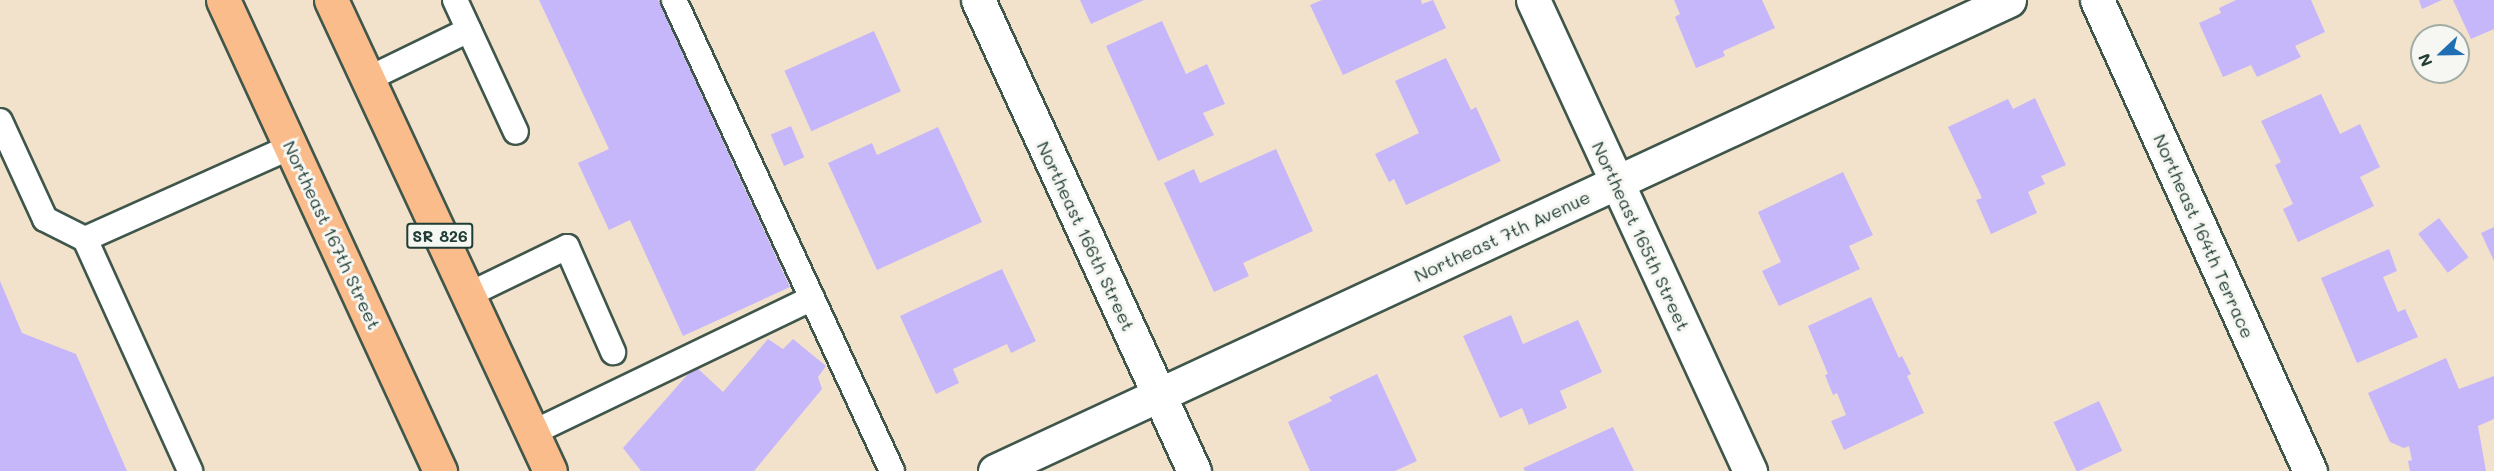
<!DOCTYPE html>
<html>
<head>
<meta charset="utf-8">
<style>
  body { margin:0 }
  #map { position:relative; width:2494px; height:471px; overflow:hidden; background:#f3e2cb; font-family:Mali,sans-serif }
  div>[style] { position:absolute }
  .building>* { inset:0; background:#c6b6fa; transform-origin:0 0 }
  .roads { filter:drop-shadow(2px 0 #3f564b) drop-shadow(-2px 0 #3f564b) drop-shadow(0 2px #3f564b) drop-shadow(0 -2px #3f564b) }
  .lane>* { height:24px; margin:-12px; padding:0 12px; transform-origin:12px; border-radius:12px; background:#fff }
  .street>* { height:33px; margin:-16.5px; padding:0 16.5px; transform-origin:16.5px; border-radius:16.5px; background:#fff }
  .primary>* { height:33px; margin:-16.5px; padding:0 16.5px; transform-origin:16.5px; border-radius:16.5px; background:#fabc8b }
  span { translate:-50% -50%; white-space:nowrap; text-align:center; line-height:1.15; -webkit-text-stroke:6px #f6f6f2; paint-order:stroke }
  .shield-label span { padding:2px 4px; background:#f6f6f2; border:2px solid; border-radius:4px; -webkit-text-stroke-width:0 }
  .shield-label { font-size:16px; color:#1f3d34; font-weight:700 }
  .street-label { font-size:18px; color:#1f3d34 }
  .north { position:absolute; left:2410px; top:24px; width:60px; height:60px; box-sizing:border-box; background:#f6f6f2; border:2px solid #a0aca6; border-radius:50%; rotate:248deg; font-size:16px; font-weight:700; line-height:24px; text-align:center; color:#1f3d34 }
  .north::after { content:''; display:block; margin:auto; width:21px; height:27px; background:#1f6fb2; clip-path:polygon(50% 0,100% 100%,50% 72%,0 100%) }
</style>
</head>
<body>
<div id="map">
  <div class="building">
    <i style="clip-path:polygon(539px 0,658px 0,790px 287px,683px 336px,630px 220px,609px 230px,578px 163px,609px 149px)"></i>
    <i style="clip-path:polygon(1080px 0,1144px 0,1091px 24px)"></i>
    <i style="clip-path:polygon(1322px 0,1421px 0,1422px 4px,1433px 0,1446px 28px,1343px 75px,1310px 5px)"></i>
    <i style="clip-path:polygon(1674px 0,1762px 0,1775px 28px,1723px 51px,1725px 56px,1696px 68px,1675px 17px,1680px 14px)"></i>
    <i style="clip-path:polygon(2236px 0,2311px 0,2325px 32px,2295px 46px,2301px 57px,2257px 77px,2251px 65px,2223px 77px,2199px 23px,2221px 13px,2219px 8px)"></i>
    <i style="clip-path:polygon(2419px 0,2442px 0,2422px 9px)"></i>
    <i style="clip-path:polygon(2453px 0,2494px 0,2494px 29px,2471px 39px)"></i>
    <i style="clip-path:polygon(1162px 21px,1186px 74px,1207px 64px,1225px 104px,1203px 113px,1214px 135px,1158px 161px,1106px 46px)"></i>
    <i style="left:874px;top:31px;width:66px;height:98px;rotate:66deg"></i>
    <i style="clip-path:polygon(1446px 58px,1471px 110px,1476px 107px,1501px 161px,1406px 205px,1394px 179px,1389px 182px,1375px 154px,1419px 133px,1395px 81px)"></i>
    <i style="clip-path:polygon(2321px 94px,2340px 134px,2360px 124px,2380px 167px,2360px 177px,2374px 206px,2298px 242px,2283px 209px,2293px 204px,2275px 165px,2281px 162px,2261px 121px)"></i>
    <i style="clip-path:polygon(2035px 98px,2066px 165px,2041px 176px,2045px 184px,2028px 192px,2037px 213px,1991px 234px,1976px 200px,1982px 198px,1948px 127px,2008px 99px,2013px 109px)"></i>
    <i style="left:791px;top:126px;width:34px;height:22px;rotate:67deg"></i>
    <i style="clip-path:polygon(938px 127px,982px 222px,877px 270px,828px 163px,872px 143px,877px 155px)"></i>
    <i style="clip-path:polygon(1276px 149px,1313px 231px,1243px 263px,1249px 276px,1214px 292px,1164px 183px,1194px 169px,1200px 183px)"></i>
    <i style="clip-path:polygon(1843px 172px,1873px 235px,1849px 246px,1860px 269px,1779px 306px,1762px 271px,1781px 262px,1758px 212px)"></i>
    <i style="left:2439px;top:218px;width:49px;height:26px;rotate:53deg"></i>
    <i style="clip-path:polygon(2494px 227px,2494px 261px,2481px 233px)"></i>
    <i style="clip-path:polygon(2389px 249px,2397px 271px,2383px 277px,2398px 312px,2405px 309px,2418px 337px,2357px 363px,2321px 278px)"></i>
    <i style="clip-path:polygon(1002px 269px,1036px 341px,1011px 353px,1007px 344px,953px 369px,959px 383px,936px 394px,900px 316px)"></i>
    <i style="clip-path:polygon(0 281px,22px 333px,76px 354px,127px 471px,0 471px)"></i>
    <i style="clip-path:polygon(1871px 297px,1899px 358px,1902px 356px,1911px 374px,1907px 376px,1924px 413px,1844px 450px,1831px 421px,1846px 415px,1837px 393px,1833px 395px,1825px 375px,1828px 374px,1808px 326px)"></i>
    <i style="clip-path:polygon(1511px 315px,1523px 344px,1578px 320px,1602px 372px,1560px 391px,1567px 408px,1529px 425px,1522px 408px,1500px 418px,1463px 336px)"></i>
    <i style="clip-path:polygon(768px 339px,783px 349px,793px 339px,826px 366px,818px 377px,822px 389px,754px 471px,641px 471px,623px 448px,695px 366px,723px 392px)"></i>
    <i style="clip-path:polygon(2446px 358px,2459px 389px,2494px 376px,2494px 419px,2478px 426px,2486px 471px,2410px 471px,2408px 461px,2412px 460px,2409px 446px,2404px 448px,2390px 442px,2368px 393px)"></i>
    <i style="clip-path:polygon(1377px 374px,1417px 461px,1395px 471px,1310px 471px,1288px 422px,1332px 401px,1329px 397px)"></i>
    <i style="left:2099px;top:401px;width:55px;height:50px;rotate:65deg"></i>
    <i style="clip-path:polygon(1613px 427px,1634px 471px,1525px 471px,1523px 468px)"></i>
  </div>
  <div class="roads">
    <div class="lane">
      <i style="left:455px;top:0;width:145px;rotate:65.2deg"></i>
      <i style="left:674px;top:0;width:519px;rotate:65.16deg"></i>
      <i style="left:368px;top:79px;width:112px;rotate:-25.9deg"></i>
      <i style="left:0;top:121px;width:108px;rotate:65.3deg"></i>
      <i style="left:45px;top:219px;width:45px;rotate:26.6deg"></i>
      <i style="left:85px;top:239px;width:255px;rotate:65.6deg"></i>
      <i style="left:85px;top:239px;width:226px;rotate:-24.1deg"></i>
      <i style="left:468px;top:295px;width:110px;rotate:-25.9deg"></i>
      <i style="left:567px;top:247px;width:115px;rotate:66.3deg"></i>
      <i style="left:532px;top:433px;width:311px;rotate:-25.7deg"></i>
    </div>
    <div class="street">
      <i style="left:978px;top:0;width:518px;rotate:65.36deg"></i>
      <i style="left:1533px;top:0;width:519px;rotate:65.26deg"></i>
      <i style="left:2097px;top:0;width:517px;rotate:65.67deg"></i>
      <i style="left:995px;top:471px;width:1118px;rotate:-24.91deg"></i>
    </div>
    <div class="primary">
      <i style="left:223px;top:0;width:519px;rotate:65.26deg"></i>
      <i style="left:331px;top:0;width:519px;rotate:65.06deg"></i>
    </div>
  </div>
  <div class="shield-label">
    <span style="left:440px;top:236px">SR 826</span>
  </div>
  <div class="street-label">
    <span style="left:332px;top:235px;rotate:65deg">Northeast 167th Street</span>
    <span style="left:1086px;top:236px;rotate:65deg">Northeast 166th Street</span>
    <span style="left:1502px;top:236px;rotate:-25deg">Northeast 7th Avenue</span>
    <span style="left:1641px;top:236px;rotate:65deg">Northeast 165th Street</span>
    <span style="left:2204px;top:236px;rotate:66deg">Northeast 164th Terrace</span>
  </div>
  <div class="north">N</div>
</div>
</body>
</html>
